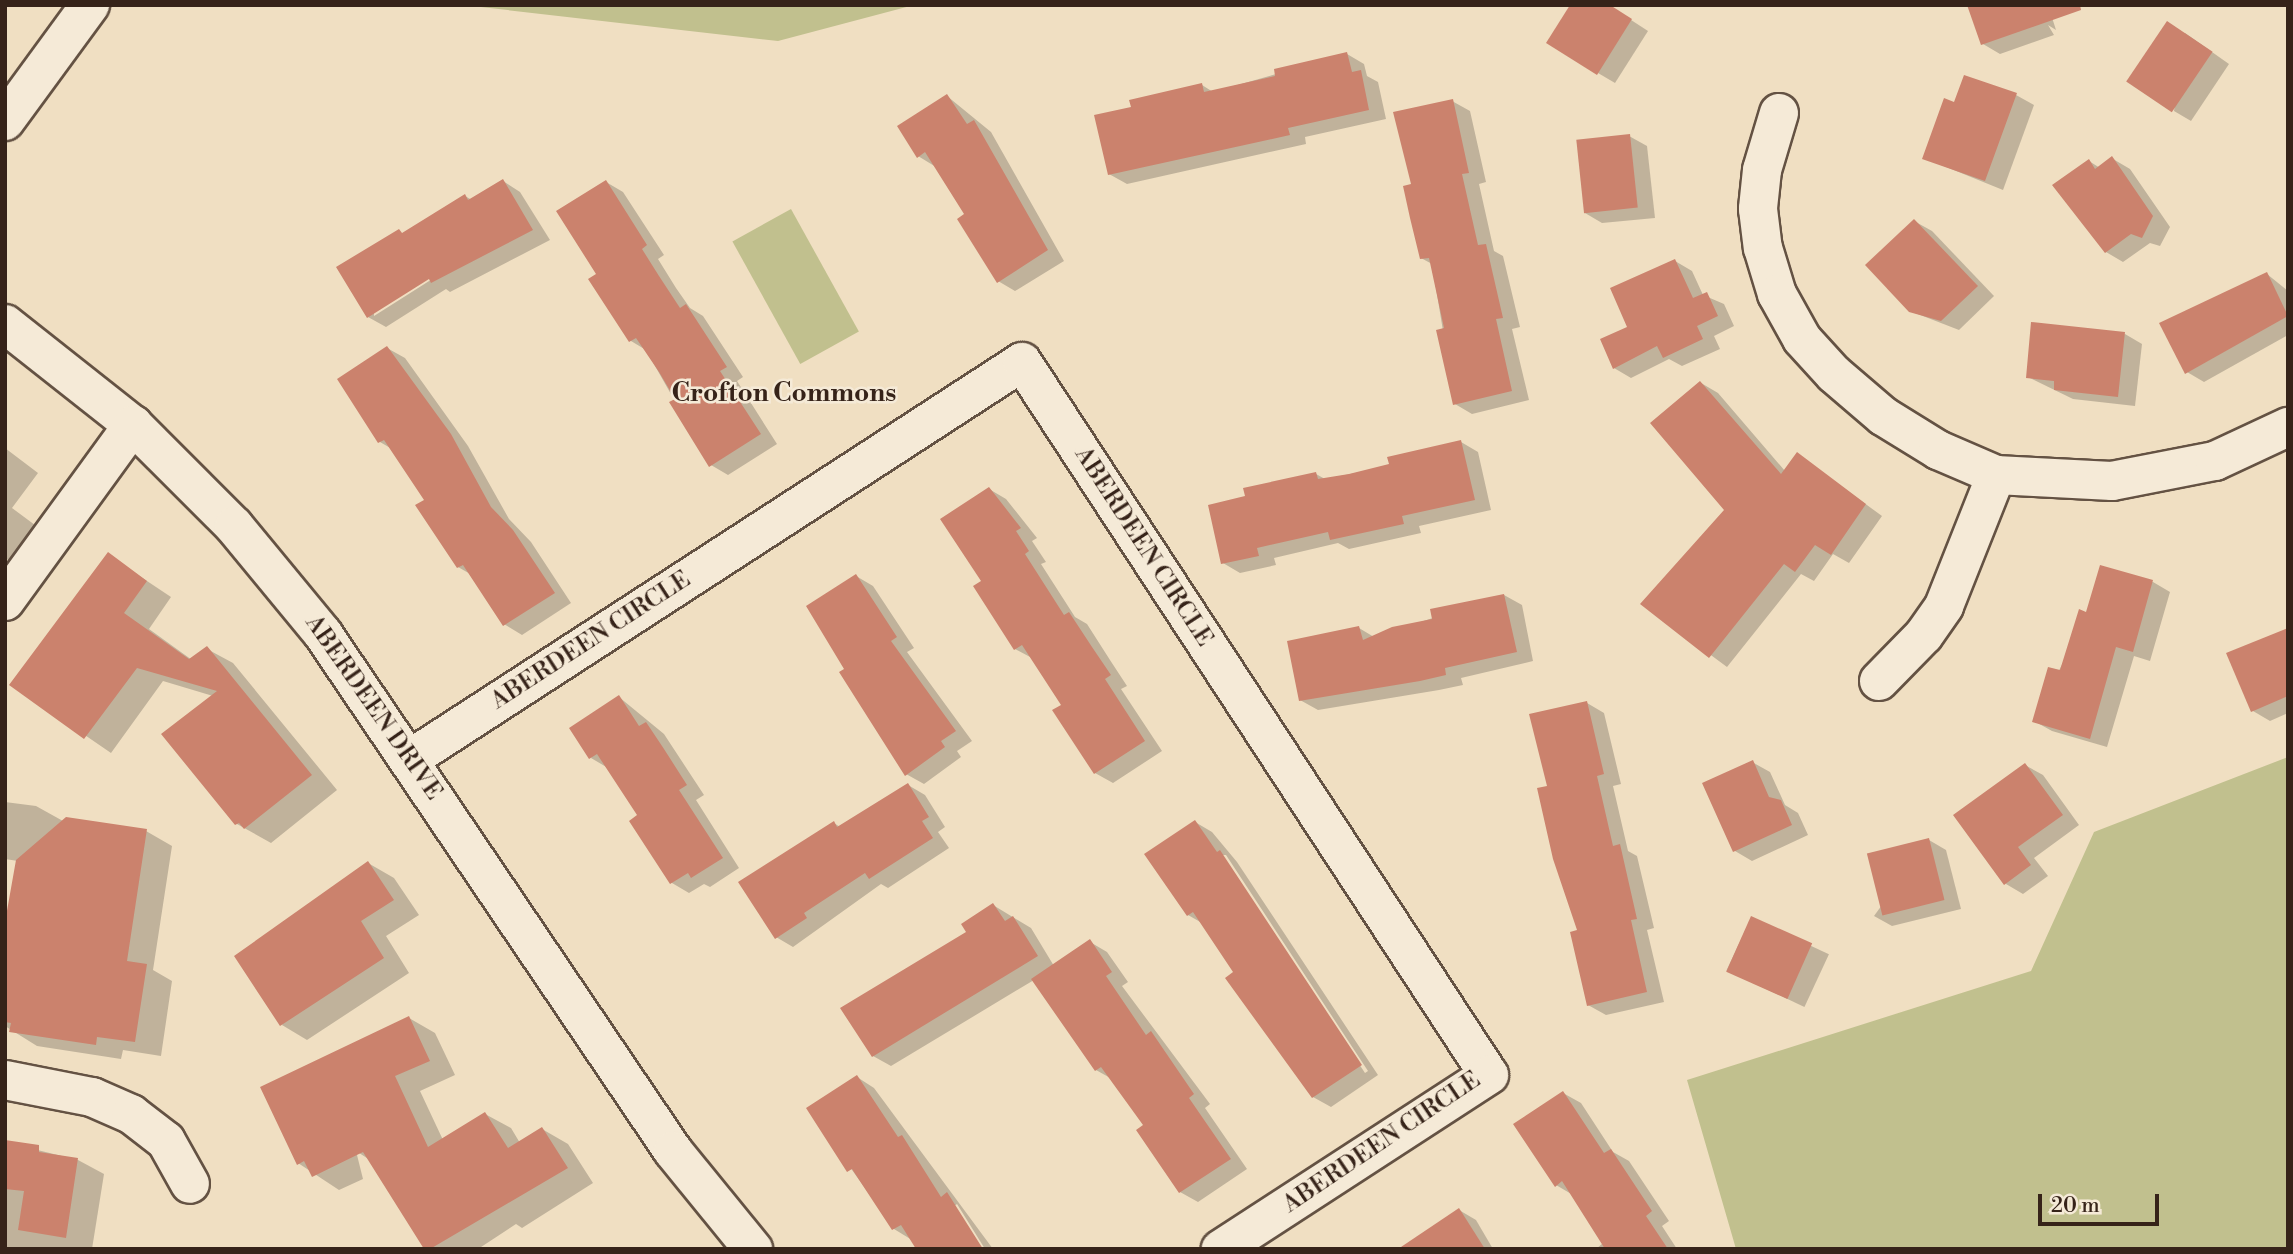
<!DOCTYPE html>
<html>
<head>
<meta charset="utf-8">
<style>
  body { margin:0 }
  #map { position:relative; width:2293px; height:1254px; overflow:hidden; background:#f0dfc2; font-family:"Libre Bodoni",serif }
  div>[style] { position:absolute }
  .green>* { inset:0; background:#c1c08e; transform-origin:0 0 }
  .shadow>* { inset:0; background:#0003; transform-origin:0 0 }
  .building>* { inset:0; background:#cb826d; transform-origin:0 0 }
  .roads { filter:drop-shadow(2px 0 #645243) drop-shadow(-2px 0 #645243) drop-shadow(0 2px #645243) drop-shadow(0 -2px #645243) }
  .minor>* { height:38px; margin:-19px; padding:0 19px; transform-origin:19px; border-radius:19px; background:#f5ead7 }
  span { translate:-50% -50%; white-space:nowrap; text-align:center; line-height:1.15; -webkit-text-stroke:5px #f5ead7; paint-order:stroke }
  .street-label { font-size:24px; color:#362319 }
  .neighbourhood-label { font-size:26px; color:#362319; font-weight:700 }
  .frame { position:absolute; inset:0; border:7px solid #362319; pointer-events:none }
  .scale { position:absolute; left:2038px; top:1194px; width:121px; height:32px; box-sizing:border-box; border:4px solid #362319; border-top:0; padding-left:9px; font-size:21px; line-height:24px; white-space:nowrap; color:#362319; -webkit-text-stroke:5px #f5ead7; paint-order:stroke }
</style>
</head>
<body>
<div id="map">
  <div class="green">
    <i style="clip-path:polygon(463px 5px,914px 5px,778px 41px)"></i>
    <i style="left:791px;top:209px;width:140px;height:67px;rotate:61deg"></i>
    <i style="clip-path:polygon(2288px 757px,2288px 1249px,1736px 1249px,1687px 1080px,2031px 971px,2094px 832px)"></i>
  </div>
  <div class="shadow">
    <i style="clip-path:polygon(1608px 5px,1648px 31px,1615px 83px,1598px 73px)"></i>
    <i style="clip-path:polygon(2048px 5px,2056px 30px,2048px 25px,2054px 35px,2000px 54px,1983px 44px)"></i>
    <i style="clip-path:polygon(2185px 33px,2229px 64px,2191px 121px,2174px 111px)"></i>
    <i style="clip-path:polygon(1347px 54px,1364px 64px,1367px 76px,1378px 82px,1386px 119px,1305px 137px,1306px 144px,1127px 184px,1109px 174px,1133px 108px,1202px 85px,1213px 92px)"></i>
    <i style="clip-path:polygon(2016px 95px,2034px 105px,2003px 190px,1924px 158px,1955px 104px)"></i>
    <i style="clip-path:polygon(947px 96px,991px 132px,1064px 261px,1015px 291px,998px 281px,966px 215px,936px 167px,918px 156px)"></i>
    <i style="clip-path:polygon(1452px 101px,1470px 111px,1486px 182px,1479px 184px,1494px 251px,1503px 256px,1520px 327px,1512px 329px,1529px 400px,1472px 414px,1455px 404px,1432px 264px,1421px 258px,1413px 185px)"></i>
    <i style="clip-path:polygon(1629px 136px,1647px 146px,1655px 218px,1602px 223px,1585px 213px)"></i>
    <i style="clip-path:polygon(2113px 159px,2130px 169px,2170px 227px,2160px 246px,2150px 243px,2123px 262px,2106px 252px,2089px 161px,2100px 168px)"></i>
    <i style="clip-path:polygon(evenodd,503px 181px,520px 192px,550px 240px,450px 292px,446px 289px,386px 327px,368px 317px,465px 196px,472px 200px,503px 181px,436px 273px,437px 276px,374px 316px,374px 312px,436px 273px)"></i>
    <i style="clip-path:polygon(606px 182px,623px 192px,664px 255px,658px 259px,676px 288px,690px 308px,703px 316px,743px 377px,737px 381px,777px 444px,728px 475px,711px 465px,646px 350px,631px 341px,599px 274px)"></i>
    <i style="clip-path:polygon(1914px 221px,1932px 231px,1994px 296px,1959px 330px,1910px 311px)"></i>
    <i style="clip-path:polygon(1675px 261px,1692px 271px,1703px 295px,1724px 304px,1734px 326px,1714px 336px,1720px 349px,1682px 366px,1669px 359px,1631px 378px,1614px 368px)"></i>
    <i style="clip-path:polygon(2267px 274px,2288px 291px,2288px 335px,2204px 382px,2187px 372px)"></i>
    <i style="clip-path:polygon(2125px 334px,2142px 344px,2135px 406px,2073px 399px,2028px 377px)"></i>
    <i style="clip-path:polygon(387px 348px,405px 358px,468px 446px,509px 519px,531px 542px,571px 603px,522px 635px,504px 624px,472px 575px,458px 567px,426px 501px,392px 449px,380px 442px)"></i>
    <i style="clip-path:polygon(1701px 383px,1718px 393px,1785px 471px,1797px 454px,1882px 516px,1849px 563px,1833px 554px,1814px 581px,1801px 574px,1727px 667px,1642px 604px,1726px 510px)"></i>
    <i style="clip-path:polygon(1461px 442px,1478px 452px,1491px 510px,1419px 526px,1421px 533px,1349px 549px,1338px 543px,1274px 558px,1276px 565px,1240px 573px,1223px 563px,1247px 498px,1316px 474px,1325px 479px,1391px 466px)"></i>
    <i style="clip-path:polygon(5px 448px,38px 473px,12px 508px,43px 531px,18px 566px,5px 558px)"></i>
    <i style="clip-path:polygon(989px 489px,1006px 499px,1037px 538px,1032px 541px,1046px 562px,1041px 564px,1075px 617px,1087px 624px,1110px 660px,1127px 686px,1121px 689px,1162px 751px,1113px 783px,1095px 773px,1063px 706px,1032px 658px,1015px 649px,983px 581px)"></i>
    <i style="clip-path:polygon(108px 555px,171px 597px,149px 629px,192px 660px,207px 649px,233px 663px,337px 790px,271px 843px,237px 824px,213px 696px,163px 681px,111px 753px,12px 685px)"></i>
    <i style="clip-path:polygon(2101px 567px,2153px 582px,2170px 592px,2150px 661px,2134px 656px,2107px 747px,2052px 731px,2034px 721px,2087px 614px)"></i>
    <i style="clip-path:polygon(856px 576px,873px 586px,914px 648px,907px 652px,972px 741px,957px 751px,961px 757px,924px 784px,906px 774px,847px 670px)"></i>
    <i style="clip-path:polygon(1504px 595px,1522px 605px,1533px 661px,1461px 678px,1463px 685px,1439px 690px,1318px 710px,1300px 700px,1359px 628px,1374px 637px)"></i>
    <i style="clip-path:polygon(2288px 631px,2288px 713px,2270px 721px,2253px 711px)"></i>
    <i style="clip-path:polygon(619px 697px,664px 734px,704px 795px,696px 800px,739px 868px,710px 887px,704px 884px,689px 893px,672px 883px,639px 816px,608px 768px,591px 758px)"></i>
    <i style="clip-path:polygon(1587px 703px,1604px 713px,1621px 784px,1613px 786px,1628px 851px,1637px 856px,1654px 928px,1647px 930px,1664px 1002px,1606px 1015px,1588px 1005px,1579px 931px,1549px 787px)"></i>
    <i style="clip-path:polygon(1752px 762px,1770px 772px,1785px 805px,1798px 813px,1808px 835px,1752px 861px,1735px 851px)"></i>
    <i style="clip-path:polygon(2025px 765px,2043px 775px,2079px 825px,2034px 858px,2048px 876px,2023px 894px,2006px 884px)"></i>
    <i style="clip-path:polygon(908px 785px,925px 795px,945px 827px,938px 832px,949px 848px,888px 888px,881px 884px,793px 947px,776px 937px,834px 823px,840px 827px)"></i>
    <i style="clip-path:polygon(5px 802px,36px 806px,63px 821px,146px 831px,172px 846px,153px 970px,172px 981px,161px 1056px,123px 1050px,121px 1059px,37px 1046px,5px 1026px,5px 932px,18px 861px,5px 859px)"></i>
    <i style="clip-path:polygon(evenodd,1195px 822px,1212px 832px,1237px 862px,1378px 1075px,1331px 1107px,1313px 1097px,1228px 978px,1235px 972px,1202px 923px,1188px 915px,1195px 822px,1221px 855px,1226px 855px,1368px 1071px,1365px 1073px,1221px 855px)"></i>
    <i style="clip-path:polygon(1929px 840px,1946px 850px,1961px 909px,1892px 926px,1874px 916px)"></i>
    <i style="clip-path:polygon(368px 863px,394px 878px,419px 915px,386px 936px,409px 973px,307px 1040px,282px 1025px)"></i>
    <i style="clip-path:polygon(993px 905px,1031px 928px,1054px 966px,1090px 942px,1107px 952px,1128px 982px,1122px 986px,1210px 1104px,1205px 1108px,1247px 1169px,1198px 1202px,1180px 1192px,1146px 1126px,1112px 1079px,1096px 1070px,1034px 980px,891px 1066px,873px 1056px,843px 1008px,968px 933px)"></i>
    <i style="left:1751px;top:918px;width:86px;height:58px;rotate:25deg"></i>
    <i style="clip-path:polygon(409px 1018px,435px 1033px,455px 1075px,420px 1091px,443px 1140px,485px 1114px,511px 1128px,520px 1143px,542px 1129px,568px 1144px,593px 1183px,522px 1228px,516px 1224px,478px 1249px,426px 1249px,370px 1160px,356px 1151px,363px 1179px,339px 1190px,298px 1163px)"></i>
    <i style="clip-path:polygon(857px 1077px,874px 1088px,993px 1249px,985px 1249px,957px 1204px,912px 1240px,894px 1229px,808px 1108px)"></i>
    <i style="clip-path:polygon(1563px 1093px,1581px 1103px,1613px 1152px,1629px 1161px,1669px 1221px,1662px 1226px,1677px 1249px,1596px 1249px,1603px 1243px,1573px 1195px,1556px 1185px)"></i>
    <i style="clip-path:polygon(5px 1142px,78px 1160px,104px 1174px,92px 1249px,5px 1249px)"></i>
    <i style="clip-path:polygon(1459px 1210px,1476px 1220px,1493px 1249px,1416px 1249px)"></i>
  </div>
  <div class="building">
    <i style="clip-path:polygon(1570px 5px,1610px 5px,1632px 19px,1597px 75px,1546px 43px)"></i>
    <i style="clip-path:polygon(1967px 5px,2080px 5px,2081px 10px,1981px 45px)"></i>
    <i style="left:2167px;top:21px;width:55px;height:73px;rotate:34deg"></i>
    <i style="clip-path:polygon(1347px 52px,1352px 72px,1361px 70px,1369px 110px,1288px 128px,1290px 135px,1108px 175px,1094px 115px,1131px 107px,1129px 100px,1202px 83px,1204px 92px,1275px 76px,1274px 69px)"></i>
    <i style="clip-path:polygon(1964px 75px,2017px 93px,1985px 181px,1922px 159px,1944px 98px,1954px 102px)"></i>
    <i style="clip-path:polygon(947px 94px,967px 124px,974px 120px,1048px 250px,997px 283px,957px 219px,964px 214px,925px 152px,917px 158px,897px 126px)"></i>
    <i style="clip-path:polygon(1453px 99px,1469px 173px,1462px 174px,1478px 245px,1486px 244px,1503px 318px,1496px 319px,1512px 391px,1453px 405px,1436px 330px,1444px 328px,1429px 258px,1420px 259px,1410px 218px,1403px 186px,1411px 184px,1393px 112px)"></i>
    <i style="left:1630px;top:134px;width:74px;height:54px;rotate:84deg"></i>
    <i style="clip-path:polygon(2112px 156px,2153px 216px,2142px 238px,2131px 234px,2105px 253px,2052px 185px,2089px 159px,2095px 169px)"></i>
    <i style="clip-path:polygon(503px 179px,533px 230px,431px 283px,429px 279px,367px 318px,336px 267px,399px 229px,402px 233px,465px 194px,468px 200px)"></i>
    <i style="clip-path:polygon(606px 180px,647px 245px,642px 249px,659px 276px,680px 308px,686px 304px,727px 367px,720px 371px,761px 434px,709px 467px,669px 402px,675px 399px,659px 372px,636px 338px,629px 342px,588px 279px,596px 274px,556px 211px)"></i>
    <i style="clip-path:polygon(1914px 219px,1978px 286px,1941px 321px,1909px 312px,1865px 265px)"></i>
    <i style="clip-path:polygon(1675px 259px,1693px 298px,1707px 292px,1718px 316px,1697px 326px,1703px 339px,1663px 358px,1657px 346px,1613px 369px,1600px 339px,1627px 327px,1610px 288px)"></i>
    <i style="clip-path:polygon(2267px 272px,2288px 316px,2185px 374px,2159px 323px)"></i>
    <i style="clip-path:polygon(2031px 322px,2125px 332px,2118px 397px,2054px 390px,2054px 381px,2026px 378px)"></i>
    <i style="clip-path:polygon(387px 346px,451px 434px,491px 507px,513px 530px,555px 593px,503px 626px,463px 565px,457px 568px,415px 505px,424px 500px,384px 440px,378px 443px,337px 379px)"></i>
    <i style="clip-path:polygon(1700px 381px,1781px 474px,1797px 452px,1866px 504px,1831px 555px,1815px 545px,1795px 572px,1784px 564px,1709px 658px,1640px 604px,1724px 510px,1650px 423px)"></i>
    <i style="clip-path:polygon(1461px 440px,1475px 500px,1402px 516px,1404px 524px,1330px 540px,1328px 532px,1257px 548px,1259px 556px,1221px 564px,1208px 505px,1245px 496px,1243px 488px,1316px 472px,1318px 479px,1349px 474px,1389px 464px,1387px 457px)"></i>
    <i style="clip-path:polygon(989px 487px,1021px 528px,1016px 531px,1029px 551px,1025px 554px,1064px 615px,1069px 612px,1092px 647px,1111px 675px,1105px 679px,1145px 741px,1094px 774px,1052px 710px,1061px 705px,1022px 645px,1014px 650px,973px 586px,981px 581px,940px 519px)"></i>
    <i style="clip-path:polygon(108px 552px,147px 581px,124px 613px,189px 659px,207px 646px,312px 775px,244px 829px,239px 823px,235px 825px,161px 734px,217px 691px,137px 668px,84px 739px,9px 685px)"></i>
    <i style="clip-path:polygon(2100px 565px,2153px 580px,2133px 652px,2116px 647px,2090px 739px,2032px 722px,2048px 667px,2060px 670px,2079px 609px,2086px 612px)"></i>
    <i style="clip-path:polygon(856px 574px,897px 637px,891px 641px,956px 731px,941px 741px,945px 747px,905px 776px,839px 672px,844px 669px,806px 606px)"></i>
    <i style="clip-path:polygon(1504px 594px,1517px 652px,1445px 668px,1446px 675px,1420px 681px,1299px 701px,1287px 641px,1359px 626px,1363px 640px,1392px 627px,1432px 619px,1430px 609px)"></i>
    <i style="clip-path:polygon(2288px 628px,2288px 696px,2251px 712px,2226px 653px)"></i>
    <i style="clip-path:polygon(619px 695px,639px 726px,646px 722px,664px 749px,687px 785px,679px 790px,723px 858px,691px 878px,688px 873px,670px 884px,629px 821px,637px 815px,597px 754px,589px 759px,569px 728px)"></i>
    <i style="clip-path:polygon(1587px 701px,1604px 774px,1597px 776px,1613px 846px,1620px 844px,1637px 919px,1631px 920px,1647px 992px,1587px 1006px,1570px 932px,1577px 930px,1553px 859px,1537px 788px,1547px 786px,1529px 714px)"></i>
    <i style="clip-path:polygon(1753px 760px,1769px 797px,1781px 800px,1792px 825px,1733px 852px,1702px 783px)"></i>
    <i style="clip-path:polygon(2025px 763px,2063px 815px,2018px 847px,2031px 865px,2004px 885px,1953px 815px)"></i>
    <i style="clip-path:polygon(908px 783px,929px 817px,922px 821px,933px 838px,869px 879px,865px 873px,804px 913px,807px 918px,775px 939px,738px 882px,834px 821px,837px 827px)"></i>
    <i style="clip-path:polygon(66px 817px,147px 829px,127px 961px,147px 964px,135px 1042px,97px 1037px,96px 1045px,9px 1032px,11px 1023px,5px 1022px,5px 922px,16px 860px)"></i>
    <i style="clip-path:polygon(1195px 820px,1217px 852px,1220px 850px,1362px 1065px,1312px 1098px,1225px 978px,1233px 972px,1193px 912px,1187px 916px,1144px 854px)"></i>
    <i style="left:1929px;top:838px;width:64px;height:64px;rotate:76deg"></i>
    <i style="clip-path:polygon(368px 861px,394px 900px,361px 921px,384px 958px,280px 1026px,234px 956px)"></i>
    <i style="clip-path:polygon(993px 903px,1005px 921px,1013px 916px,1038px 956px,872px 1057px,840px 1008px,966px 932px,961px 924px)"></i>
    <i style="left:1751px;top:916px;width:67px;height:61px;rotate:24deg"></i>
    <i style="clip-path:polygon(1090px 939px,1112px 972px,1106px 976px,1146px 1035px,1151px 1031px,1194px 1094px,1189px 1098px,1231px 1159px,1179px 1193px,1136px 1130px,1143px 1125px,1101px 1067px,1095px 1071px,1031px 979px)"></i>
    <i style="clip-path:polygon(409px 1016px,430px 1061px,395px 1076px,428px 1147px,485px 1112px,508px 1148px,542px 1127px,568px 1168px,430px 1249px,424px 1249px,363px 1152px,312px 1177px,304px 1161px,297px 1165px,260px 1087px)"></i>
    <i style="clip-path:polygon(857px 1075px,898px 1137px,902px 1135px,941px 1197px,947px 1192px,983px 1249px,916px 1249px,901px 1225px,892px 1230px,852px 1169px,847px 1172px,806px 1108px)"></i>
    <i style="clip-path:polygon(1563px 1091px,1604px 1153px,1611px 1149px,1652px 1211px,1646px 1216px,1668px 1249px,1605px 1249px,1562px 1181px,1555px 1187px,1513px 1124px)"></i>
    <i style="clip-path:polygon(5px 1140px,39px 1145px,39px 1152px,78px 1158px,66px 1238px,18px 1230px,24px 1191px,5px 1189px)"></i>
    <i style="clip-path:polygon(1459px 1208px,1485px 1249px,1398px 1249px)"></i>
  </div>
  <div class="roads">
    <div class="minor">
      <i style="left:1779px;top:113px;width:59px;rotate:106.6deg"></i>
      <i style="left:1762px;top:170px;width:39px;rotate:96deg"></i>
      <i style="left:1758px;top:209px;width:39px;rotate:83deg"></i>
      <i style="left:1763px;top:248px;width:48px;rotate:73.1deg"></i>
      <i style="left:1777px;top:294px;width:51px;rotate:60.9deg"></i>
      <i style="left:1802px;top:339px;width:47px;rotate:47.6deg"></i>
      <i style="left:1834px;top:374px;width:65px;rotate:40.6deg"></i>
      <i style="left:1883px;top:416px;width:65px;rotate:31.7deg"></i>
      <i style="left:1938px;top:450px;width:63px;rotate:23.3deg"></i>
      <i style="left:1996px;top:475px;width:116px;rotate:3deg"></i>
      <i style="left:2112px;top:481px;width:105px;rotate:-11deg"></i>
      <i style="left:2215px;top:461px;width:81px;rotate:-25deg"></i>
      <i style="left:5px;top:121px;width:144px;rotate:-53.8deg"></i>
      <i style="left:5px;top:324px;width:163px;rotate:38.3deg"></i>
      <i style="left:133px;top:425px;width:143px;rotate:45deg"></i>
      <i style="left:234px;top:526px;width:140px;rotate:50.5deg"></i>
      <i style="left:323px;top:634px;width:624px;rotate:55.9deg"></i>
      <i style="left:673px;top:1151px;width:127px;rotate:50.8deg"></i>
      <i style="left:5px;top:601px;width:218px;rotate:-54deg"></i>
      <i style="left:1879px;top:681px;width:64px;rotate:-45.6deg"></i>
      <i style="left:1924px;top:635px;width:35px;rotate:-55deg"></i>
      <i style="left:1944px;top:606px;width:141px;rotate:-68.3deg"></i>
      <i style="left:410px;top:759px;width:729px;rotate:-32.97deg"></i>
      <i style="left:1022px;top:362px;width:852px;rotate:56.78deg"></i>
      <i style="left:1489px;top:1075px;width:320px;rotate:147deg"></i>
      <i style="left:5px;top:1080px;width:89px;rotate:11.1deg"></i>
      <i style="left:92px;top:1097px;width:43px;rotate:23.6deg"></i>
      <i style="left:131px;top:1114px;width:44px;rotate:37.6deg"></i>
      <i style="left:166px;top:1141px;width:49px;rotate:60.8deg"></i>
    </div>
  </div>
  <div class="street-label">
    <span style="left:1143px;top:547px;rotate:57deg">ABERDEEN CIRCLE</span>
    <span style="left:591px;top:641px;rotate:-33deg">ABERDEEN CIRCLE</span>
    <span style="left:373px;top:708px;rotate:55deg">ABERDEEN DRIVE</span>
    <span style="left:1382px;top:1143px;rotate:-34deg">ABERDEEN CIRCLE</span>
  </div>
  <div class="neighbourhood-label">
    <span style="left:784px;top:394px">Crofton Commons</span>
  </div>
  <div class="frame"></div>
  <div class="scale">20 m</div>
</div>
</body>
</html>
